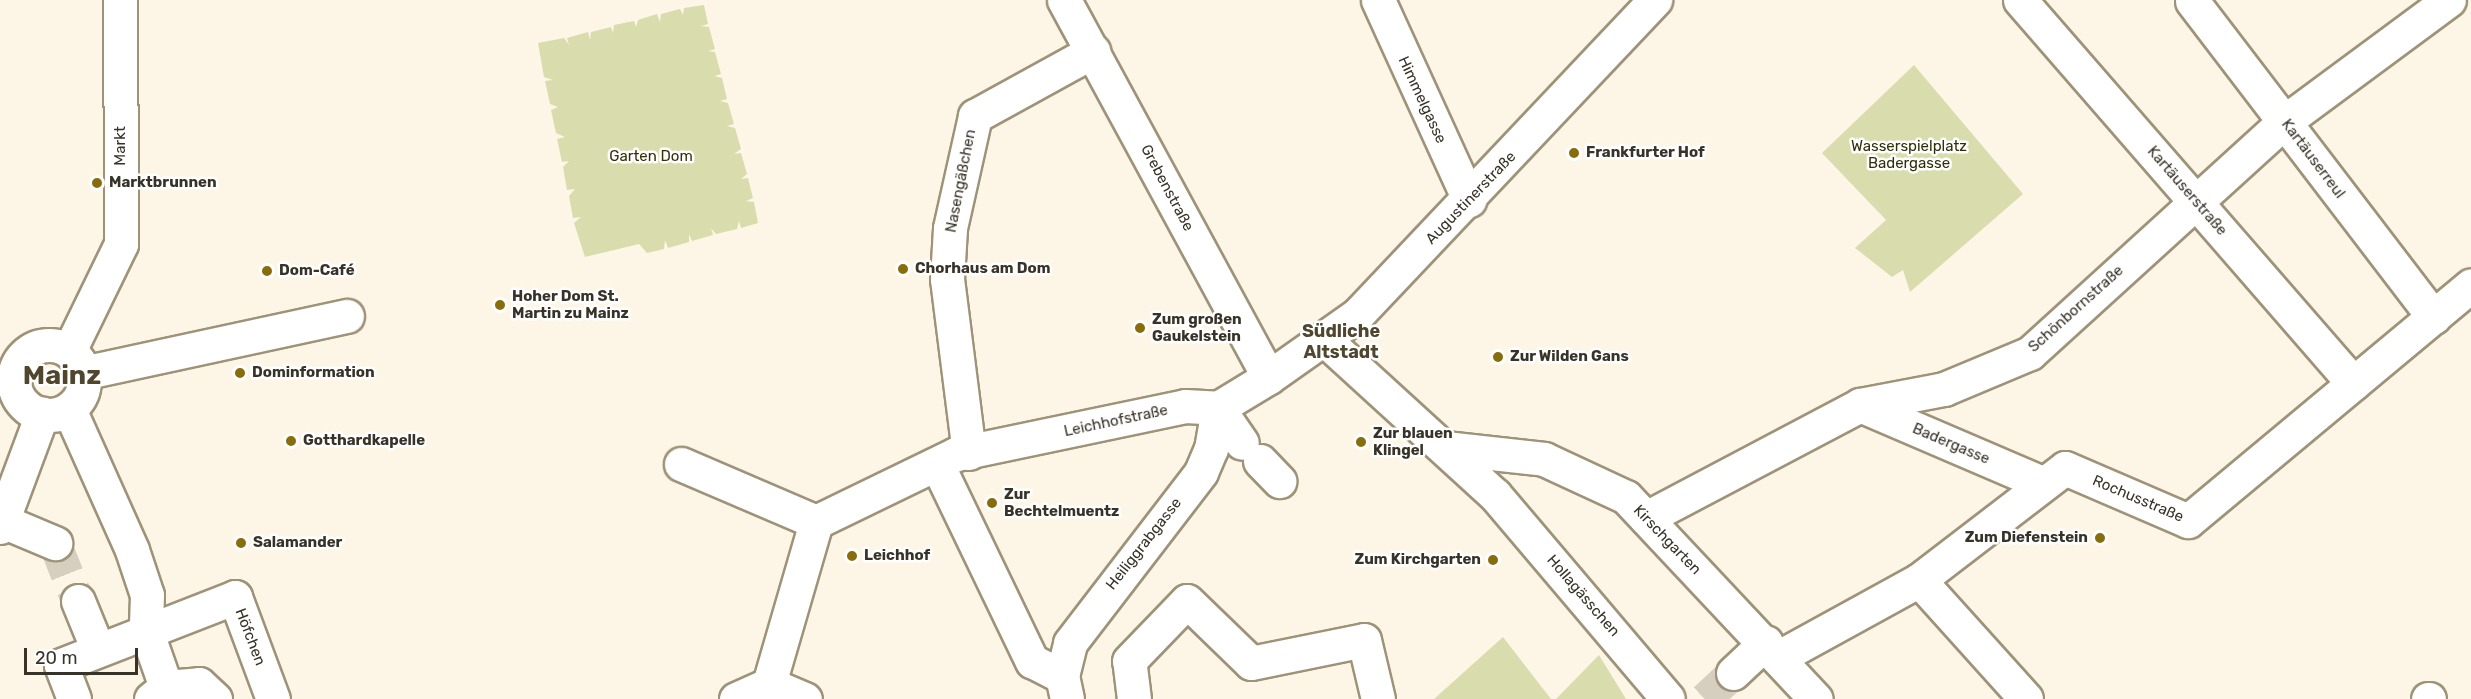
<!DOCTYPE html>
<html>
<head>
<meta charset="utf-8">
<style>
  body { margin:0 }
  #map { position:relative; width:2471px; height:699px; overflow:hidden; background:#fdf5e5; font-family:Rubik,sans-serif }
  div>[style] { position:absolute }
  .green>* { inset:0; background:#d9ddae }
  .minor-tunnel>* { height:33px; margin-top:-16.5px; transform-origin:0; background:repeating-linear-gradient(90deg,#d6cebf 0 33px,transparent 0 49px) }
  .roads { filter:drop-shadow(2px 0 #9e9379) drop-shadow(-2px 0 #9e9379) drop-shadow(0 2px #9e9379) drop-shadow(0 -2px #9e9379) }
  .minor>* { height:33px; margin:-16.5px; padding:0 16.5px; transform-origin:16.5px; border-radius:16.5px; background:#fff }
  .minor>.ring { margin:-16.5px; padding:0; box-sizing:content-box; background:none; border:33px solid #fff; border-radius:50% }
  .dots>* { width:16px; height:16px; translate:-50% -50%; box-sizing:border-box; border:3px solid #fff; border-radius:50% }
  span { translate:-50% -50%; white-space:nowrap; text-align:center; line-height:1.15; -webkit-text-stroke:5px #fff; paint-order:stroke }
  .street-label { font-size:15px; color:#383329 }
  .park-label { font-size:15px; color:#2f3109 }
  .poi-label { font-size:15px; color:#383329; font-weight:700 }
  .left { translate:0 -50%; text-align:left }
  .right { translate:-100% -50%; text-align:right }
  .quarter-label { font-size:18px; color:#50462e; font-weight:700 }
  .town-label { font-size:27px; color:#50462e; font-weight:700 }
  .scale { position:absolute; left:24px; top:648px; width:114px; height:27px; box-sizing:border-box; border:3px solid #383329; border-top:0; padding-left:8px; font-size:18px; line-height:21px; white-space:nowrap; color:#383329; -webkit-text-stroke:4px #fff; paint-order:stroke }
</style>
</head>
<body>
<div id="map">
  <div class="green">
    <i style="clip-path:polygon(704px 5px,708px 24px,701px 26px,709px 27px,715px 49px,708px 51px,715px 52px,721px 74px,714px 76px,722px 78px,727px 99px,720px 101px,728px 103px,734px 124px,727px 126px,735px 128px,741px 149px,734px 154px,741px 153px,747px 174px,741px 179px,748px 178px,753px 198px,746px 201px,754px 202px,758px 223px,741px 228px,739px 221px,737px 229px,716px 234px,711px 228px,713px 235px,692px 241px,689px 234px,689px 242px,668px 248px,665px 240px,664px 249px,647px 253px,639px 244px,585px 257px,574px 223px,581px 217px,573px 218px,569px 196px,575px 189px,567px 190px,563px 167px,569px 161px,562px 162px,557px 139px,565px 137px,556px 133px,551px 110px,558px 107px,550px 104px,545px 81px,553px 80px,544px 77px,538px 43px,564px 38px,569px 45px,567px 38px,588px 32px,590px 40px,591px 32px,611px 27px,613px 33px,614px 25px,634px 21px,636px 27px,638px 20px,657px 14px,660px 22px,661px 14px,680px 9px,683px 15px,684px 8px)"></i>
    <i style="clip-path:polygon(1914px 65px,2023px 194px,1910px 292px,1903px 270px,1892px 277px,1855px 248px,1886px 220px,1822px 153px)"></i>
    <i style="clip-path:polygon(1503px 637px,1551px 699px,1434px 699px)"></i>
    <i style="clip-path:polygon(1599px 655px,1626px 699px,1556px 699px)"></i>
  </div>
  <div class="minor-tunnel">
    <i style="left:55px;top:543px;width:62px;rotate:68.4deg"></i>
    <i style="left:1705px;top:699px;width:38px;rotate:-43deg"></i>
  </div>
  <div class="roads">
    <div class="minor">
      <i style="left:1064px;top:0;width:429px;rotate:61.5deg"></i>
      <i style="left:1378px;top:0;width:220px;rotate:65.5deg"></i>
      <i style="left:2020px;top:0;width:508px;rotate:48.99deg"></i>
      <i style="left:2192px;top:1px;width:398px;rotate:52.6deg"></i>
      <i style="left:1324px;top:339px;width:231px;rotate:42.4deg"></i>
      <i style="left:1495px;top:495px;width:267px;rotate:49.7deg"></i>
      <i class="ring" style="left:14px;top:345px;width:37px;height:37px"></i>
      <i style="left:69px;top:351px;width:119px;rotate:-64.1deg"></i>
      <i style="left:121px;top:244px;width:244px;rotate:-90.2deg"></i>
      <i style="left:83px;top:373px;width:270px;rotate:-12.2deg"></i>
      <i style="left:1860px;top:405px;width:198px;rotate:23.2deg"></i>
      <i style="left:1218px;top:408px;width:42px;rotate:55.6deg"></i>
      <i style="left:69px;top:409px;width:154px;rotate:65.9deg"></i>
      <i style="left:132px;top:550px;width:47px;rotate:71.6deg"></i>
      <i style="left:147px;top:595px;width:35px;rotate:92deg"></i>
      <i style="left:146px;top:630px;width:60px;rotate:70.7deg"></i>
      <i style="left:1445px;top:448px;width:100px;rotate:6.3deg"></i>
      <i style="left:1544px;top:459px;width:90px;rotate:24.9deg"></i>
      <i style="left:1626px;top:497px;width:277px;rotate:46.8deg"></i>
      <i style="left:969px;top:453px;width:175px;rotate:-97.2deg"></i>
      <i style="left:947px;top:279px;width:51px;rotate:-86.6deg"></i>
      <i style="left:950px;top:228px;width:115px;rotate:-77.4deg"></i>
      <i style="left:975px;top:116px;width:135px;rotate:-28.8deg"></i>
      <i style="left:1260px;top:461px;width:28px;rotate:46deg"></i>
      <i style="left:681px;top:464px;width:147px;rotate:23.2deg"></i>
      <i style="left:937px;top:464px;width:219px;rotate:64.3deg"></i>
      <i style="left:1032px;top:661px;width:34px;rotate:27deg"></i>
      <i style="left:1646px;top:518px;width:242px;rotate:-27.8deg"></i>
      <i style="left:1860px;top:405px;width:86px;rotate:-10.8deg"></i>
      <i style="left:1944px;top:389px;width:93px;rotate:-22.7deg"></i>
      <i style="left:2030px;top:353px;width:343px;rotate:-42.3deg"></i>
      <i style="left:2284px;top:122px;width:205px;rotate:-36.5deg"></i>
      <i style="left:0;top:520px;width:60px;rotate:22.7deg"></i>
      <i style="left:0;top:527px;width:121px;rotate:-69.6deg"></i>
      <i style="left:1919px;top:580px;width:160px;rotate:48deg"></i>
      <i style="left:78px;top:601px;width:53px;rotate:67.8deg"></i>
      <i style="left:1779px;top:657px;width:160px;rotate:-28.8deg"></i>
      <i style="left:1919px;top:580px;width:184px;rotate:-37.5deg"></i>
      <i style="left:2065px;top:468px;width:134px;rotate:23.3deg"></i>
      <i style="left:2188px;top:521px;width:368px;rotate:-39.8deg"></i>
      <i style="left:1733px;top:673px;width:45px;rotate:-43.2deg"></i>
      <i style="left:769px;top:684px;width:169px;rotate:-73.8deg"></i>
      <i style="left:816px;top:522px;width:156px;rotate:-25.9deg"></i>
      <i style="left:956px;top:454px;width:234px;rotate:-11.8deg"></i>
      <i style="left:1185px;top:406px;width:33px;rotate:3deg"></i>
      <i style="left:1218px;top:408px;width:60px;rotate:-31.3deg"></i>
      <i style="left:1269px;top:377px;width:108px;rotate:-35.2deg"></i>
      <i style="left:1357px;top:315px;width:434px;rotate:-46.6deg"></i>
      <i style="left:769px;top:684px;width:39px;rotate:23deg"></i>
      <i style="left:74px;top:699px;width:36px;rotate:-111deg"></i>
      <i style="left:61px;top:665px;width:187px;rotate:-21.3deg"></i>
      <i style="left:235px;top:597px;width:109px;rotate:69.6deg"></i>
      <i style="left:151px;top:699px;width:19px;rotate:-39deg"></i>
      <i style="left:166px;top:687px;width:33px;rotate:-5deg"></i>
      <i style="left:199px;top:684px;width:22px;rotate:43deg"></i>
      <i style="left:736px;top:699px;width:36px;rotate:-24deg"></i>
      <i style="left:1067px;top:699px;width:24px;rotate:-102deg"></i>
      <i style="left:1062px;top:676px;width:34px;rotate:-76deg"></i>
      <i style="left:1070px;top:643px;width:215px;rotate:-52.5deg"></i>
      <i style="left:1201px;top:472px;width:25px;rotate:-67deg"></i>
      <i style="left:1211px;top:449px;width:42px;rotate:-80.3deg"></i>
      <i style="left:1134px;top:699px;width:38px;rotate:-97deg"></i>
      <i style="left:1129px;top:661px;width:83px;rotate:-46deg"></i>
      <i style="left:1187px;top:601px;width:89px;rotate:44.1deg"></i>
      <i style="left:1251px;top:663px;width:115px;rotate:-11.5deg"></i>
      <i style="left:1364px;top:640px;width:61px;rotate:76.7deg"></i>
      <i style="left:2428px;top:699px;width:1px"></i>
    </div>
  </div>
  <div class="dots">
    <i style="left:1574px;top:153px;background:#886d0c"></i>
    <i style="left:97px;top:183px;background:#886d0c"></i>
    <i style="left:903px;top:269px;background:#886d0c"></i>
    <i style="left:267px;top:271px;background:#886d0c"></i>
    <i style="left:500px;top:305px;background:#886d0c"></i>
    <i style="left:1140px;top:328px;background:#886d0c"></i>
    <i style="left:1498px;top:357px;background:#886d0c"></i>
    <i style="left:240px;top:373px;background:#886d0c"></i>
    <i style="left:291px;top:441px;background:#886d0c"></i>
    <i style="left:1361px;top:442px;background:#886d0c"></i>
    <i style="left:992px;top:503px;background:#886d0c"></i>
    <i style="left:2100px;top:538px;background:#886d0c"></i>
    <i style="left:241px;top:543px;background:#886d0c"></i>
    <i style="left:852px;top:556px;background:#886d0c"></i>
    <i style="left:1493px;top:560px;background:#886d0c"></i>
  </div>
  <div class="street-label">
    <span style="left:1422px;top:100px;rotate:65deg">Himmelgasse</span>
    <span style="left:121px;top:146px;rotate:-90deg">Markt</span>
    <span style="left:2313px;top:159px;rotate:53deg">Kartäuserreul</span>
    <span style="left:961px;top:181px;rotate:-79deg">Nasengäßchen</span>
    <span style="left:1167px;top:188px;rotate:62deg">Grebenstraße</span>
    <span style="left:2187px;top:191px;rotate:49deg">Kartäuserstraße</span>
    <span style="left:1471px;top:198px;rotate:-46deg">Augustinerstraße</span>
    <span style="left:2076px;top:309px;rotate:-42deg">Schönbornstraße</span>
    <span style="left:1116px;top:421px;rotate:-12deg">Leichhofstraße</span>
    <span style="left:1951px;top:444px;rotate:23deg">Badergasse</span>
    <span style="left:2138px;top:499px;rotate:23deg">Rochusstraße</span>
    <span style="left:1667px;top:540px;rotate:46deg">Kirschgarten</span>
    <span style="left:1144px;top:544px;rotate:-52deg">Heiliggrabgasse</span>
    <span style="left:1583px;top:596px;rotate:49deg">Hollagässchen</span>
    <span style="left:250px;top:637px;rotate:69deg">Höfchen</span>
  </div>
  <div class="park-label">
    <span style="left:1909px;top:155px">Wasserspielplatz<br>Badergasse</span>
    <span style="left:651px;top:157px">Garten Dom</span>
  </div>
  <div class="poi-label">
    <span class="left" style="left:1586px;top:153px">Frankfurter Hof</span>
    <span class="left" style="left:109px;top:183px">Marktbrunnen</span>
    <span class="left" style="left:915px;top:269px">Chorhaus am Dom</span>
    <span class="left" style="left:279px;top:271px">Dom-Café</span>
    <span class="left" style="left:512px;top:305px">Hoher Dom St.<br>Martin zu Mainz</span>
    <span class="left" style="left:1152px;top:328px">Zum großen<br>Gaukelstein</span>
    <span class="left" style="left:1510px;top:357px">Zur Wilden Gans</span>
    <span class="left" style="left:252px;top:373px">Dominformation</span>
    <span class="left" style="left:1373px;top:442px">Zur blauen<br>Klingel</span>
    <span class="left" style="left:303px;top:441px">Gotthardkapelle</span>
    <span class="left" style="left:1004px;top:503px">Zur<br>Bechtelmuentz</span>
    <span class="right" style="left:2088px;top:538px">Zum Diefenstein</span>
    <span class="left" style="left:253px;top:543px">Salamander</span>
    <span class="left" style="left:864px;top:556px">Leichhof</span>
    <span class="right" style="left:1481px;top:560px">Zum Kirchgarten</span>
  </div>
  <div class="quarter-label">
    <span style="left:1341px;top:342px">Südliche<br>Altstadt</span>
  </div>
  <div class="town-label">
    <span style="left:62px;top:376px">Mainz</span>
  </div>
  <div class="scale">20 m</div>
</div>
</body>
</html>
